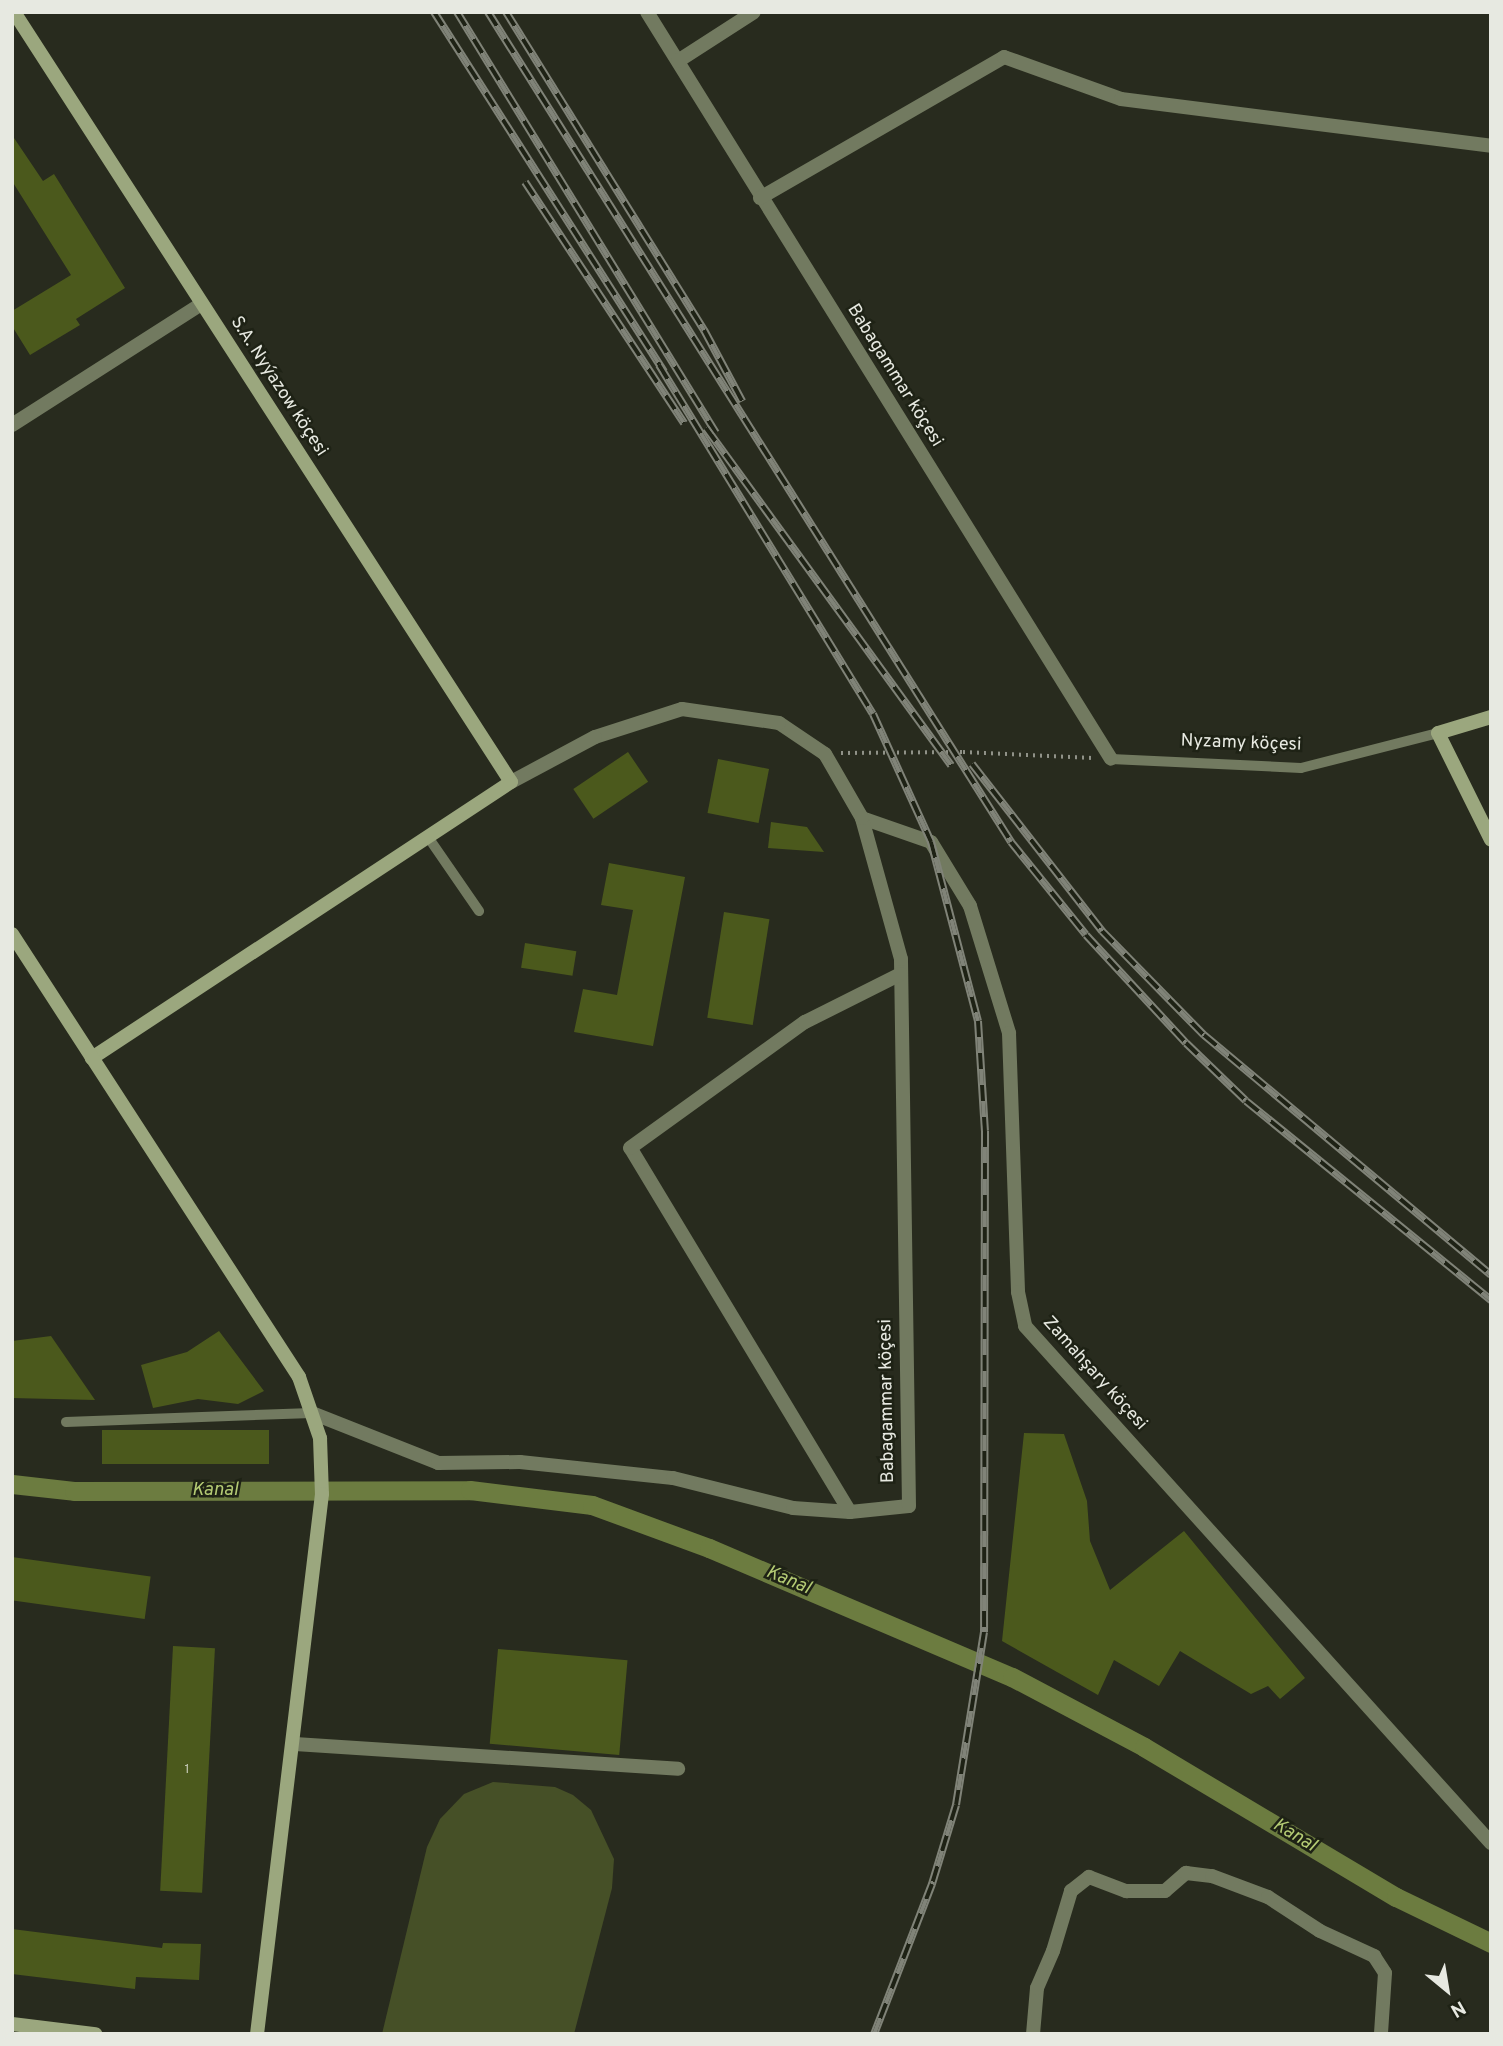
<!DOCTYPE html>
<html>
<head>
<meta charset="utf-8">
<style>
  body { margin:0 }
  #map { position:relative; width:1503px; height:2046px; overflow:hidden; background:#282b1e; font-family:Overpass,sans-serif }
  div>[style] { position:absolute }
  .green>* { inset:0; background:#465027 }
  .canal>* { height:19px; margin:-9.5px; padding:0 9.5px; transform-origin:9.5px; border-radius:9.5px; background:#6c7c40 }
  .building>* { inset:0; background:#4b591c; transform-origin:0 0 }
  .path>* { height:3.5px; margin-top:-1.75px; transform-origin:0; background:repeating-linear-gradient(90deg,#909288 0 2px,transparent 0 7px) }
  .lane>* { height:10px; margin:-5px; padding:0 5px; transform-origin:5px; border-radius:5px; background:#727a60 }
  .street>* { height:14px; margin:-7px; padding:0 7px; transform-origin:7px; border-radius:7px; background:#727a60 }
  .secondary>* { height:14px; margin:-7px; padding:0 7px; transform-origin:7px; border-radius:7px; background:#9ba77e }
  .rail>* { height:8px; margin-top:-4px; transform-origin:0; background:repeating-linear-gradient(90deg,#1e2215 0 16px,#808378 0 32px); box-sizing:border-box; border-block:2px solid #808378 }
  span { translate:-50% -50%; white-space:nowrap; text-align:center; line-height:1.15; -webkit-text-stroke:5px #1e2215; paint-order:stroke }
  .number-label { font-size:14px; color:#c0c5b0 }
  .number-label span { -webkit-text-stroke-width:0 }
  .street-label { font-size:18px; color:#e7e9e1 }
  .water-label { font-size:19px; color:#b4cb74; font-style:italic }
  .frame { position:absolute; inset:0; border:14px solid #e7e9e1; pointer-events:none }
  .north { position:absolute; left:1412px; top:1955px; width:70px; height:70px; -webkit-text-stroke:5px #1e2215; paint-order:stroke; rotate:150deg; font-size:19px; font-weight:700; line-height:28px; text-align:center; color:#e7e9e1 }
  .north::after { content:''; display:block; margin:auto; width:24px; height:32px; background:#e7e9e1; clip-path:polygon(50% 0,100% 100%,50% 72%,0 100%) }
</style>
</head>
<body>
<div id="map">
  <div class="green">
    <i style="clip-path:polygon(493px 1782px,555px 1787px,573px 1795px,591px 1810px,614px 1859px,612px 1888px,574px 2034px,382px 2034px,427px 1847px,440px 1819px,464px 1794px)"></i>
  </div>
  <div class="canal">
    <i style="left:12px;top:1484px;width:62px;rotate:6.4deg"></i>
    <i style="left:74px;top:1491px;width:396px;rotate:-0.1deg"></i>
    <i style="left:470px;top:1490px;width:123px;rotate:7deg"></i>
    <i style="left:592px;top:1505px;width:125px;rotate:20.2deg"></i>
    <i style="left:709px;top:1548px;width:329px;rotate:23.1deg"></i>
    <i style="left:1012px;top:1677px;width:149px;rotate:27.9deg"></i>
    <i style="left:1144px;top:1747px;width:293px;rotate:30.8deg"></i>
    <i style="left:1396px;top:1897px;width:106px;rotate:25.8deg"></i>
  </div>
  <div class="building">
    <i style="clip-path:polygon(12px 135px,43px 181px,54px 174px,125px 288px,76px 319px,80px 325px,30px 355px,12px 326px,12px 311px,71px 275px,12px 181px)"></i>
    <i style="left:628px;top:752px;width:36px;height:66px;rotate:56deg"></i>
    <i style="left:718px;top:759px;width:52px;height:55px;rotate:11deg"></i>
    <i style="clip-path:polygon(771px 822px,807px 827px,824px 852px,768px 848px)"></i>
    <i style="clip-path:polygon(609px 863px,685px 877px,653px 1046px,574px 1032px,583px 989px,617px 995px,633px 910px,601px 905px)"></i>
    <i style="left:724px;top:912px;width:46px;height:107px;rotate:9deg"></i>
    <i style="left:525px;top:943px;width:52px;height:25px;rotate:9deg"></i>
    <i style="clip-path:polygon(219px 1331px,264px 1391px,238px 1404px,198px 1399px,153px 1408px,141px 1365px,187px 1352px)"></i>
    <i style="clip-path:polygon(51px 1336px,95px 1400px,12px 1398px,12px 1341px)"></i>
    <i style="left:269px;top:1430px;width:34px;height:167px;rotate:90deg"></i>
    <i style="clip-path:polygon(1024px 1433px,1064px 1434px,1087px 1501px,1090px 1541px,1110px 1590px,1184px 1531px,1305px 1678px,1280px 1699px,1268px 1686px,1251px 1694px,1180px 1651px,1159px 1686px,1114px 1660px,1098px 1695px,1002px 1641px)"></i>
    <i style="left:12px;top:1557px;width:140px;height:43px;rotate:8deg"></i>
    <i style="left:173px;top:1646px;width:42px;height:245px;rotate:3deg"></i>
    <i style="left:498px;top:1649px;width:130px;height:95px;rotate:5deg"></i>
    <i style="clip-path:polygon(12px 1929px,162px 1948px,163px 1943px,201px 1944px,199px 1980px,136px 1977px,135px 1989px,12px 1974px)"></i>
  </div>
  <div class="path">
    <i style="left:841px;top:753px;width:122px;rotate:-0.5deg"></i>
    <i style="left:963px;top:752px;width:130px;rotate:2.6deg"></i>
  </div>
  <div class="lane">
    <i style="left:1111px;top:759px;width:190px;rotate:2.7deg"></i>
    <i style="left:1301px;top:768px;width:141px;rotate:-14.3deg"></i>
    <i style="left:428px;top:837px;width:90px;rotate:55.4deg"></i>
    <i style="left:66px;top:1422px;width:246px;rotate:-2.1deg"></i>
  </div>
  <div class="street">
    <i style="left:647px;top:12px;width:879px;rotate:58.15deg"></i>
    <i style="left:678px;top:61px;width:90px;rotate:-32.8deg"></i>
    <i style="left:760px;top:198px;width:282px;rotate:-30deg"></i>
    <i style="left:1004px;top:57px;width:124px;rotate:19.7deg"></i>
    <i style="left:1121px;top:99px;width:373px;rotate:7.2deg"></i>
    <i style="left:12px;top:425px;width:224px;rotate:-32.6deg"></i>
    <i style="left:862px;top:818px;width:73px;rotate:19.2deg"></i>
    <i style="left:931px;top:842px;width:75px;rotate:58.6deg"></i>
    <i style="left:970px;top:906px;width:133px;rotate:72.9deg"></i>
    <i style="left:1009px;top:1033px;width:259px;rotate:88deg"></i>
    <i style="left:1018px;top:1292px;width:35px;rotate:78deg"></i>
    <i style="left:1025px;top:1326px;width:696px;rotate:47.97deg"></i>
    <i style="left:312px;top:1413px;width:136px;rotate:21.6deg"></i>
    <i style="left:438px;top:1463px;width:82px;rotate:-0.7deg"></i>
    <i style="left:520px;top:1462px;width:154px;rotate:6deg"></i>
    <i style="left:673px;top:1478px;width:124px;rotate:14deg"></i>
    <i style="left:793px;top:1508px;width:57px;rotate:4deg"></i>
    <i style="left:850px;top:1512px;width:59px;rotate:-5.8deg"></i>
    <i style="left:909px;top:1506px;width:547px;rotate:-90.84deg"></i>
    <i style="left:901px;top:959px;width:146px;rotate:-105.5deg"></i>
    <i style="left:862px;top:818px;width:74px;rotate:-120deg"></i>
    <i style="left:825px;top:754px;width:55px;rotate:-146deg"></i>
    <i style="left:779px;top:723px;width:98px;rotate:-171.8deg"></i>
    <i style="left:682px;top:709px;width:91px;rotate:162.2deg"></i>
    <i style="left:595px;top:737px;width:95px;rotate:151.8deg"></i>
    <i style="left:850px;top:1512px;width:425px;rotate:-121.1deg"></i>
    <i style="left:630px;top:1148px;width:216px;rotate:-35.8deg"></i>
    <i style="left:805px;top:1022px;width:107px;rotate:-26.6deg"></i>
    <i style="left:295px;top:1744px;width:384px;rotate:3.7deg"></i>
    <i style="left:1033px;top:2034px;width:46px;rotate:-85deg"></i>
    <i style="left:1037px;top:1988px;width:40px;rotate:-66.6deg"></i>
    <i style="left:1053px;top:1951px;width:63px;rotate:-73.3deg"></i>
    <i style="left:1071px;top:1891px;width:23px;rotate:-38deg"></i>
    <i style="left:1089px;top:1877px;width:40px;rotate:21deg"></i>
    <i style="left:1126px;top:1891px;width:39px"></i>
    <i style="left:1165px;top:1891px;width:28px;rotate:-41deg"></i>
    <i style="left:1186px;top:1873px;width:26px;rotate:7deg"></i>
    <i style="left:1212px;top:1876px;width:60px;rotate:20.6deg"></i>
    <i style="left:1268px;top:1897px;width:62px;rotate:33.2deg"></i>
    <i style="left:1320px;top:1931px;width:60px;rotate:24.8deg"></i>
    <i style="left:1374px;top:1956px;width:20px;rotate:57deg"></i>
    <i style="left:1385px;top:1973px;width:61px;rotate:93.8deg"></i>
  </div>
  <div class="secondary">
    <i style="left:14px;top:12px;width:916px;rotate:57.16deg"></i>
    <i style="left:511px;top:782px;width:502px;rotate:146.63deg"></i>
    <i style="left:1491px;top:717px;width:55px;rotate:163.2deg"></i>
    <i style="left:1438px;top:733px;width:119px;rotate:63.6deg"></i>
    <i style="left:12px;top:934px;width:528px;rotate:57.06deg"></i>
    <i style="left:299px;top:1377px;width:65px;rotate:71deg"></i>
    <i style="left:320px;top:1438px;width:56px;rotate:88deg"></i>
    <i style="left:322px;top:1494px;width:544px;rotate:96.86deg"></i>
    <i style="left:12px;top:2024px;width:84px;rotate:6.9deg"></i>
  </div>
  <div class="rail">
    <i style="left:434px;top:12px;width:427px;rotate:57.4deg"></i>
    <i style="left:457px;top:12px;width:494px;rotate:58.4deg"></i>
    <i style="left:488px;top:12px;width:981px;rotate:57.78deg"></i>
    <i style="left:1011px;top:842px;width:119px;rotate:51.1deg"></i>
    <i style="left:1086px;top:935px;width:147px;rotate:47.2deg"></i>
    <i style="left:1186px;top:1043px;width:83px;rotate:44deg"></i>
    <i style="left:1246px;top:1101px;width:316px;rotate:39.1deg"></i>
    <i style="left:506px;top:12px;width:375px;rotate:58.1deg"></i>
    <i style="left:704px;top:330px;width:81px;rotate:61.8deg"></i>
    <i style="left:525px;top:182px;width:289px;rotate:56.6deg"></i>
    <i style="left:659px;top:365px;width:409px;rotate:58.5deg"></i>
    <i style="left:873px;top:714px;width:141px;rotate:65.6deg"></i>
    <i style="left:931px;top:842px;width:185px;rotate:75.3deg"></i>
    <i style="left:978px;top:1021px;width:110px;rotate:86.4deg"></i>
    <i style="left:985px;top:1131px;width:501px;rotate:90.11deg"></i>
    <i style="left:984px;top:1632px;width:175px;rotate:99.2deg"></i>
    <i style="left:956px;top:1805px;width:83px;rotate:106.9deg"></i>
    <i style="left:932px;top:1884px;width:161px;rotate:111.1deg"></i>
    <i style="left:706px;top:428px;width:417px;rotate:54deg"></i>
    <i style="left:972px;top:764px;width:212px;rotate:52.1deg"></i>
    <i style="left:1102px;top:931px;width:146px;rotate:45.6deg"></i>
    <i style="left:1204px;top:1035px;width:374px;rotate:39.9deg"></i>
  </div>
  <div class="number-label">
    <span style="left:187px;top:1770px">1</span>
  </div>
  <div class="street-label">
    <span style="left:894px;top:376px;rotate:58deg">Babagammar köçesi</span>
    <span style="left:278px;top:387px;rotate:57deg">S.A. Nyýazow köçesi</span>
    <span style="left:1241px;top:744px;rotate:2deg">Nyzamy köçesi</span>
    <span style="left:1094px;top:1374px;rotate:48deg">Zamahşary köçesi</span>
    <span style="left:888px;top:1401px;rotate:-91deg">Babagammar köçesi</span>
  </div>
  <div class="water-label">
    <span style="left:215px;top:1491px">Kanal</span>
    <span style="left:788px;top:1581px;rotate:23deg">Kanal</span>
    <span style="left:1294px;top:1836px;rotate:31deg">Kanal</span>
  </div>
  <div class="frame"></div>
  <div class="north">N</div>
</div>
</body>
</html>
